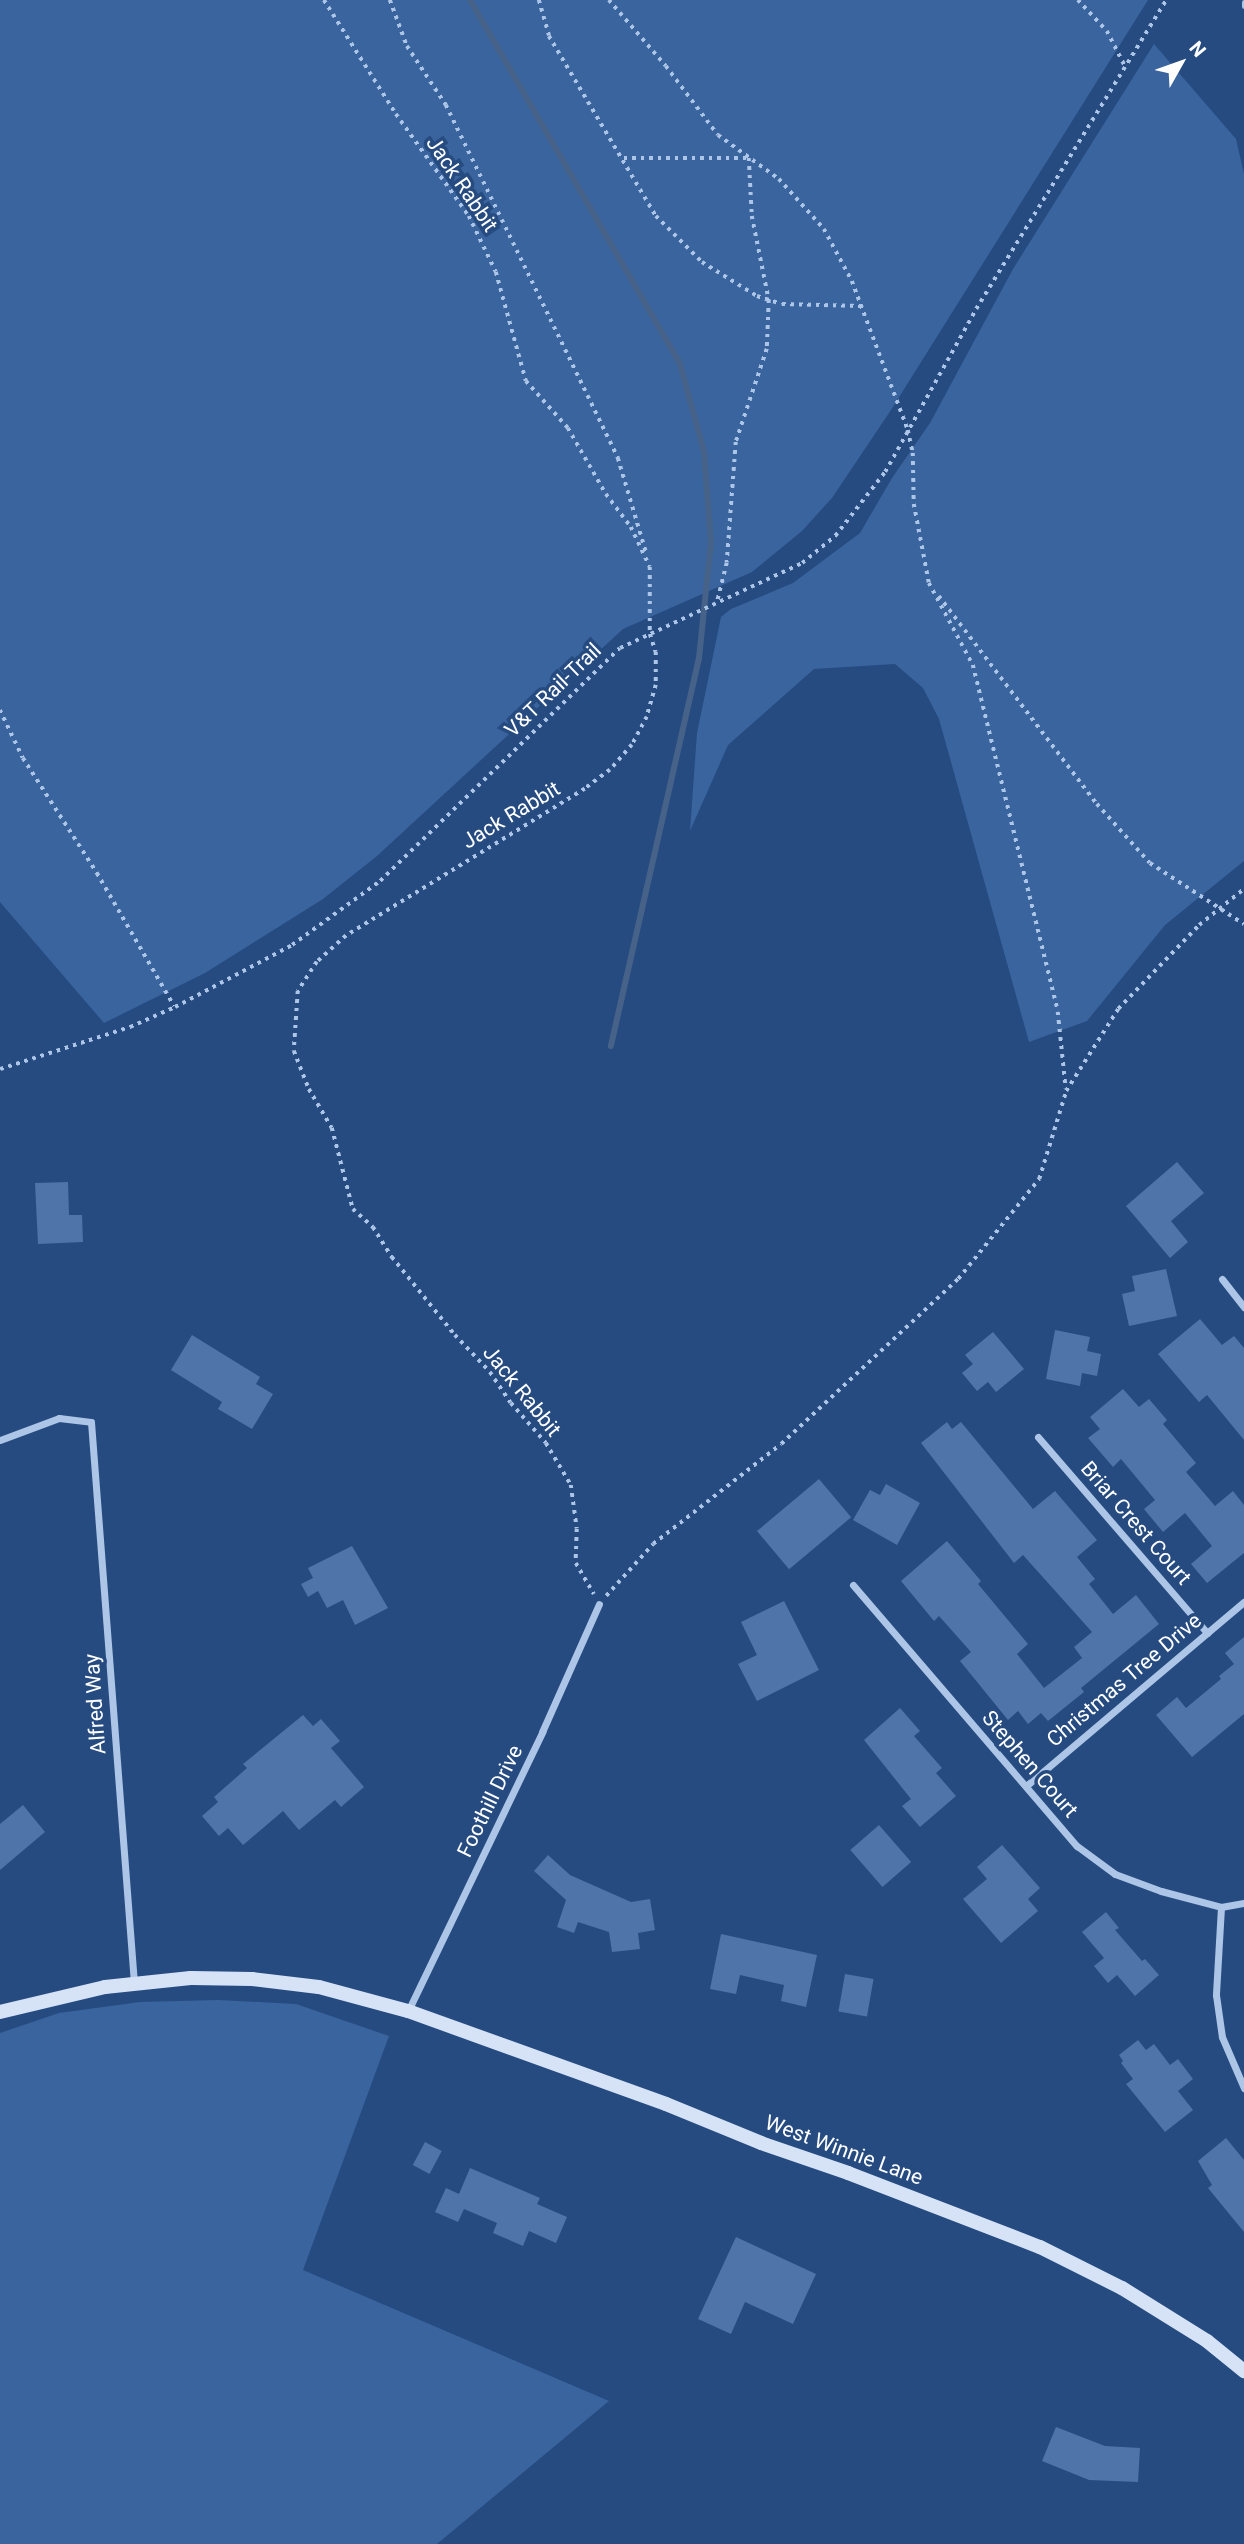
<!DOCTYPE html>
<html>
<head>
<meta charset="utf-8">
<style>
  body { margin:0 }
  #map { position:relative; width:1244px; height:2544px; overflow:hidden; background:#264b80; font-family:Roboto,sans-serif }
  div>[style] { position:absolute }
  .green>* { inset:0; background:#3a649e }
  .stream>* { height:6px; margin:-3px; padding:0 3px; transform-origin:3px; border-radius:3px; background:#466288 }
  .building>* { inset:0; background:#4e74a9; transform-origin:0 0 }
  .path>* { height:3.5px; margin-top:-1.75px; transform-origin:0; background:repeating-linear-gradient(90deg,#adc5e6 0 3.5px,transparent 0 8.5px) }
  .lane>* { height:5px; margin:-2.5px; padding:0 2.5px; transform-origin:2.5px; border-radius:2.5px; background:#adc5e6 }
  .street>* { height:7px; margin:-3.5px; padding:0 3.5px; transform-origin:3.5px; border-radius:3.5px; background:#adc5e6 }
  .secondary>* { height:14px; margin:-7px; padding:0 7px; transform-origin:7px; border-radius:7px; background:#d6e3f6 }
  span { translate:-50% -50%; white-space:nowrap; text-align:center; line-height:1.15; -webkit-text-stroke:7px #264b80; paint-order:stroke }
  .street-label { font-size:21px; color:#fff }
  .north { position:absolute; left:1146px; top:28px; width:70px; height:70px; -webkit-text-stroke:5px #264b80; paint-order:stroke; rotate:50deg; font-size:19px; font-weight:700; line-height:28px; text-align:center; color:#fff }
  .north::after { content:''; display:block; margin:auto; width:24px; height:32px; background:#fff; clip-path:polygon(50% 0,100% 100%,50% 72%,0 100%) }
</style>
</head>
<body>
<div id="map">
  <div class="green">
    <i style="clip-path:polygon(0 0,1148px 0,891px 410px,832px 498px,802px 531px,752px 572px,623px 629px,377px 856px,323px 899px,205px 973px,104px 1023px,0 902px)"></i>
    <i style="clip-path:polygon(1154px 44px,1236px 139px,1244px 174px,1244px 861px,1165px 925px,1087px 1021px,1029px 1042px,939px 719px,923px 688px,895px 664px,814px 669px,728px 745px,690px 831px,697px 733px,721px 617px,731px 609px,793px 583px,860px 533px,892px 478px,930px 423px,1013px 269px)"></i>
    <i style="clip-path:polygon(218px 2000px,296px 2004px,389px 2036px,303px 2270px,609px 2401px,437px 2544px,0 2544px,0 2033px,59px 2013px,140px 2002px)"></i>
  </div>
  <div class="stream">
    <i style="left:470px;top:0;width:420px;rotate:60deg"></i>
    <i style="left:680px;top:364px;width:91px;rotate:74.7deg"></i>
    <i style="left:704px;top:452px;width:90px;rotate:85.6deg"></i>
    <i style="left:711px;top:542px;width:117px;rotate:95.9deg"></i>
    <i style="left:699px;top:658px;width:398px;rotate:102.8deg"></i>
  </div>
  <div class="building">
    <i style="clip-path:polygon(1177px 1162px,1204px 1193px,1171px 1221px,1188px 1242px,1170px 1258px,1126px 1206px)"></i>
    <i style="clip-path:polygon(68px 1182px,69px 1215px,82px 1215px,83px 1242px,38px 1244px,35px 1183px)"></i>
    <i style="clip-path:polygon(1166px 1269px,1177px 1316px,1129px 1326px,1122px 1294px,1135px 1291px,1132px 1276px)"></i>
    <i style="clip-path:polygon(1200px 1319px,1222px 1345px,1234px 1336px,1244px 1348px,1244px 1440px,1207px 1395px,1199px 1402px,1158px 1354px)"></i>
    <i style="clip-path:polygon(1055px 1330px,1090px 1337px,1087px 1351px,1101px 1354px,1097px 1376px,1082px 1373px,1080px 1386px,1046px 1379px)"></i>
    <i style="clip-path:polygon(993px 1332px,1024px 1369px,996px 1392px,988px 1382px,977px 1391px,962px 1373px,973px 1364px,965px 1355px)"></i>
    <i style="clip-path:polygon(192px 1335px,260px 1377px,256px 1384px,273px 1394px,252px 1429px,218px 1409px,222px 1402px,171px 1370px)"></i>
    <i style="clip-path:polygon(1123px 1389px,1139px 1407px,1149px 1399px,1167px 1420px,1163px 1424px,1196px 1463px,1186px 1472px,1215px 1506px,1233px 1491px,1244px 1505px,1244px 1553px,1207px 1583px,1191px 1564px,1212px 1546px,1185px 1513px,1163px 1532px,1144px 1509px,1155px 1500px,1121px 1459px,1113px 1467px,1088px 1438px,1100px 1429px,1090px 1417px)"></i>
    <i style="clip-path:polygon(947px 1422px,952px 1429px,961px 1422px,1033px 1509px,1055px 1491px,1097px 1540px,1077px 1557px,1095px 1579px,1089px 1584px,1113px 1614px,1136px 1595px,1159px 1624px,1081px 1688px,1084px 1692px,1048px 1721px,1041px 1713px,1028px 1724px,1018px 1711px,1008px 1720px,960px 1661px,971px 1652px,939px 1616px,934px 1621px,901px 1581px,947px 1541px,981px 1581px,978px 1584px,1028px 1644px,1017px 1654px,1044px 1688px,1082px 1658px,1074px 1647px,1092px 1632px,1023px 1555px,1014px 1563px,921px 1443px)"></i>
    <i style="left:819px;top:1479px;width:50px;height:81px;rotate:50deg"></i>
    <i style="clip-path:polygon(886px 1484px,920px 1503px,897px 1545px,853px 1520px,870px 1490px,880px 1495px)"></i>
    <i style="clip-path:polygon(352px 1546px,388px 1608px,355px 1625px,343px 1600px,327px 1608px,318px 1591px,308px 1597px,301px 1584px,313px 1578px,308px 1568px)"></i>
    <i style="clip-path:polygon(784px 1601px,819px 1670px,757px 1701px,738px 1664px,757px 1655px,741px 1622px)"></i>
    <i style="clip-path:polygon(1244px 1637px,1244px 1714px,1192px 1757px,1156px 1715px,1177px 1697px,1186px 1708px,1221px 1679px,1219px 1676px,1234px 1664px,1225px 1653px)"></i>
    <i style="clip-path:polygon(900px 1708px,920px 1731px,914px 1736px,942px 1768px,936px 1773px,956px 1796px,920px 1827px,902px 1806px,911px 1799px,864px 1740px)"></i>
    <i style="clip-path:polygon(303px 1715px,313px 1726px,321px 1719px,340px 1741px,331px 1748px,364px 1787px,341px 1807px,335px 1800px,299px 1830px,283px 1811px,243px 1845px,228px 1828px,219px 1836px,202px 1816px,218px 1802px,214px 1797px,247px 1768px,243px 1764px)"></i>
    <i style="clip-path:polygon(23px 1805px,45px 1832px,0 1870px,0 1824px)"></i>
    <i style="left:879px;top:1825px;width:49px;height:38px;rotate:49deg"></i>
    <i style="clip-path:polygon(1002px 1845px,1040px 1888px,1028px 1899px,1038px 1911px,1001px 1943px,963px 1899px,987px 1879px,977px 1867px)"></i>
    <i style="clip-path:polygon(548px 1855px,570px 1875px,631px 1902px,650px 1899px,655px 1930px,638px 1933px,640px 1949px,612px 1952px,609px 1932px,578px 1922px,574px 1933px,557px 1927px,566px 1900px,534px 1871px)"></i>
    <i style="clip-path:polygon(1106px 1912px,1119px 1928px,1115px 1930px,1142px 1961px,1145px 1959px,1159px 1975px,1135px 1996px,1117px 1975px,1108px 1983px,1094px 1966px,1104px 1958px,1082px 1932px)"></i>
    <i style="clip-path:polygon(721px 1934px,817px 1955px,806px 2007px,781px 2001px,784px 1985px,740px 1975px,736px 1994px,710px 1989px)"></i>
    <i style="left:845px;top:1974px;width:29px;height:38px;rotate:10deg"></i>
    <i style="clip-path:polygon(1138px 2040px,1146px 2050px,1154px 2044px,1170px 2065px,1178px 2059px,1193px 2079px,1178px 2091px,1193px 2110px,1165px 2132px,1126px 2084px,1133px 2079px,1121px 2063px,1123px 2061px,1119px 2055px)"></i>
    <i style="clip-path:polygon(1226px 2138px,1244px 2160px,1244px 2232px,1208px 2188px,1212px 2185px,1198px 2161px)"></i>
    <i style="left:425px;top:2142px;width:19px;height:26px;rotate:28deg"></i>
    <i style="clip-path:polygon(470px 2168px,540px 2198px,537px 2204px,567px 2217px,556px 2243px,529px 2231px,523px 2246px,493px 2233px,497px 2223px,464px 2209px,458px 2222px,435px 2212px,446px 2188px,459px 2194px)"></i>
    <i style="clip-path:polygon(736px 2237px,816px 2274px,793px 2324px,745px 2302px,731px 2334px,698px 2319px)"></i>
    <i style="clip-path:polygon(1056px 2427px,1105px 2446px,1140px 2448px,1138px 2482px,1089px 2480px,1042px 2461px)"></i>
  </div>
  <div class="path">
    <i style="left:324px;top:0;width:135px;rotate:57.7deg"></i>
    <i style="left:396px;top:114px;width:125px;rotate:54.4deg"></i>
    <i style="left:469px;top:216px;width:62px;rotate:64.3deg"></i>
    <i style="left:496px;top:272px;width:113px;rotate:74.6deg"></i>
    <i style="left:526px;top:381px;width:63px;rotate:48.2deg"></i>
    <i style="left:568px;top:428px;width:76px;rotate:60.1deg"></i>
    <i style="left:606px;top:494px;width:41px;rotate:52.9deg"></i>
    <i style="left:631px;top:527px;width:44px;rotate:64.6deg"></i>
    <i style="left:650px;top:567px;width:67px;rotate:90deg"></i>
    <i style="left:650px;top:634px;width:19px;rotate:72deg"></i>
    <i style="left:656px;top:652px;width:33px;rotate:90deg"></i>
    <i style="left:656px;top:685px;width:33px;rotate:106deg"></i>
    <i style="left:647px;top:717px;width:32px;rotate:118deg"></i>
    <i style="left:632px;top:745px;width:33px;rotate:131deg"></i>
    <i style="left:610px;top:770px;width:31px;rotate:143deg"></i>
    <i style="left:585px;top:789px;width:281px;rotate:148.4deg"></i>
    <i style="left:346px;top:936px;width:39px;rotate:138deg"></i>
    <i style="left:317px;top:962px;width:35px;rotate:123deg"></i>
    <i style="left:298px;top:991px;width:60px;rotate:93.8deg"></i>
    <i style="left:294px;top:1051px;width:41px;rotate:68.5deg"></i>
    <i style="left:309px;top:1089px;width:45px;rotate:59.5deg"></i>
    <i style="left:332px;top:1128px;width:84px;rotate:75.5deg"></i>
    <i style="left:353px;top:1209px;width:27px;rotate:42deg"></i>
    <i style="left:373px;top:1227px;width:36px;rotate:58deg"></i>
    <i style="left:392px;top:1257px;width:100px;rotate:51.1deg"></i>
    <i style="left:455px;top:1335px;width:51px;rotate:46.6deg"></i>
    <i style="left:490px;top:1372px;width:37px;rotate:56deg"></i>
    <i style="left:511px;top:1403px;width:53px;rotate:48.8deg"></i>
    <i style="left:546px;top:1443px;width:49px;rotate:59.2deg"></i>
    <i style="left:571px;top:1485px;width:44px;rotate:82.2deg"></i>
    <i style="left:577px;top:1529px;width:34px;rotate:92deg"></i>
    <i style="left:576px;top:1563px;width:36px;rotate:60deg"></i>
    <i style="left:390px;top:0;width:49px;rotate:69.7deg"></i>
    <i style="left:407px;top:46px;width:71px;rotate:56.5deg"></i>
    <i style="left:446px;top:105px;width:393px;rotate:64deg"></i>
    <i style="left:618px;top:458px;width:101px;rotate:73.4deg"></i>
    <i style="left:539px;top:0;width:37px;rotate:74deg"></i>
    <i style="left:549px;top:36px;width:209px;rotate:59.3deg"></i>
    <i style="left:656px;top:216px;width:65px;rotate:45deg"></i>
    <i style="left:702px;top:262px;width:65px;rotate:31.7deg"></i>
    <i style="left:757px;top:296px;width:26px;rotate:18deg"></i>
    <i style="left:782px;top:304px;width:79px;rotate:1.5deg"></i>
    <i style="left:609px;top:0;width:87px;rotate:49.2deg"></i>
    <i style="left:666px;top:66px;width:86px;rotate:53deg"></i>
    <i style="left:718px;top:135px;width:75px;rotate:35.8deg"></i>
    <i style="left:779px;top:179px;width:67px;rotate:48deg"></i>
    <i style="left:824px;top:229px;width:59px;rotate:61.7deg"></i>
    <i style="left:852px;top:281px;width:159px;rotate:69.4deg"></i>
    <i style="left:908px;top:430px;width:24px;rotate:78deg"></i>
    <i style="left:913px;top:453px;width:51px;rotate:88.9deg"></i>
    <i style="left:914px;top:504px;width:80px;rotate:79.2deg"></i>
    <i style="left:929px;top:583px;width:93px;rotate:61.8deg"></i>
    <i style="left:973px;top:665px;width:357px;rotate:76.2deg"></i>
    <i style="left:1058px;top:1012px;width:77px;rotate:84.1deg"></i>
    <i style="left:1078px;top:0;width:42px;rotate:46.9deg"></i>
    <i style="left:1107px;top:31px;width:42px;rotate:62.8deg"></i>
    <i style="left:624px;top:158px;width:125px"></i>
    <i style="left:749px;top:158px;width:58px;rotate:87deg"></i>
    <i style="left:752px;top:216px;width:86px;rotate:78.6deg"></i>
    <i style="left:769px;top:300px;width:49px;rotate:92.3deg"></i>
    <i style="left:767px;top:349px;width:98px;rotate:108.4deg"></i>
    <i style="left:736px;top:442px;width:121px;rotate:94.3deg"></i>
    <i style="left:727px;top:563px;width:41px;rotate:104deg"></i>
    <i style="left:939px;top:596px;width:261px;rotate:52.8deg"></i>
    <i style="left:1097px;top:804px;width:79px;rotate:48.1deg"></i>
    <i style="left:1150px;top:863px;width:112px;rotate:33deg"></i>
    <i style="left:0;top:710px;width:53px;rotate:64.4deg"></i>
    <i style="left:23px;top:758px;width:137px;rotate:57.2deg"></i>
    <i style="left:97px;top:873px;width:154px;rotate:59.9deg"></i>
    <i style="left:0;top:1069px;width:137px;rotate:-17.9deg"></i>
    <i style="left:130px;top:1027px;width:49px;rotate:-24deg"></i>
    <i style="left:175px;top:1007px;width:132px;rotate:-27.9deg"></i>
    <i style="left:292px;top:945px;width:109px;rotate:-36deg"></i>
    <i style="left:380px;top:881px;width:334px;rotate:-44.2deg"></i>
    <i style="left:620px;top:648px;width:201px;rotate:-25deg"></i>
    <i style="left:802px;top:563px;width:43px;rotate:-39.3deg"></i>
    <i style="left:835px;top:536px;width:81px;rotate:-52deg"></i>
    <i style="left:885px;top:472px;width:187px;rotate:-60.8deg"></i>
    <i style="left:976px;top:309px;width:363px;rotate:-58.4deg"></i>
    <i style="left:606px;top:1596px;width:70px;rotate:-47.9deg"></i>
    <i style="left:653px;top:1544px;width:162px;rotate:-38deg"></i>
    <i style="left:781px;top:1444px;width:242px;rotate:-43deg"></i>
    <i style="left:958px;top:1279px;width:129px;rotate:-51deg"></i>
    <i style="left:1039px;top:1179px;width:92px;rotate:-72.9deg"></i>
    <i style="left:1066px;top:1091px;width:97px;rotate:-57.6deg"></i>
    <i style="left:1118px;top:1009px;width:117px;rotate:-46deg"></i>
    <i style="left:1199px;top:925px;width:58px;rotate:-38.7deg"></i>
  </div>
  <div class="lane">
    <i style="left:1244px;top:2px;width:4px;rotate:90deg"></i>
  </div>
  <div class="street">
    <i style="left:1222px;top:1279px;width:36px;rotate:52deg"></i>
    <i style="left:1038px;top:1437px;width:259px;rotate:49.2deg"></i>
    <i style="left:0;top:1440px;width:63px;rotate:-20.4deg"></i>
    <i style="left:59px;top:1418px;width:32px;rotate:7deg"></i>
    <i style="left:91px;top:1422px;width:564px;rotate:85.62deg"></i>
    <i style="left:853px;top:1585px;width:344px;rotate:49.4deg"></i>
    <i style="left:1077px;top:1846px;width:47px;rotate:36.4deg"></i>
    <i style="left:1115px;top:1874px;width:49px;rotate:20.3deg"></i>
    <i style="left:1161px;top:1891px;width:62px;rotate:14.9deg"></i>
    <i style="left:1221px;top:1907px;width:23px;rotate:-10deg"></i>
    <i style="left:1026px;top:1786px;width:285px;rotate:-40.2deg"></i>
    <i style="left:1221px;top:1907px;width:88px;rotate:93.3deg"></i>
    <i style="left:1216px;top:1995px;width:42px;rotate:81.9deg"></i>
    <i style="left:1222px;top:2037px;width:56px;rotate:66.7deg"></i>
    <i style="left:408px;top:2011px;width:310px;rotate:-64.3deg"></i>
    <i style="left:542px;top:1732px;width:140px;rotate:-66deg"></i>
  </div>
  <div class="secondary">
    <i style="left:0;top:2012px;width:108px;rotate:-13.4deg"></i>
    <i style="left:105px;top:1987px;width:86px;rotate:-6deg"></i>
    <i style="left:191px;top:1978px;width:61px;rotate:0.9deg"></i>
    <i style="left:252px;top:1979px;width:67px;rotate:6.8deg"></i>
    <i style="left:319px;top:1987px;width:92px;rotate:15.1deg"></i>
    <i style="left:408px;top:2011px;width:274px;rotate:19.8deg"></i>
    <i style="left:666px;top:2104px;width:103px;rotate:22.3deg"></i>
    <i style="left:761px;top:2143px;width:92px;rotate:19deg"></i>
    <i style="left:848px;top:2173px;width:206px;rotate:21.1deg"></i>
    <i style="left:1040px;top:2247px;width:92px;rotate:26.6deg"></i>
    <i style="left:1122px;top:2288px;width:100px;rotate:31.9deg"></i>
    <i style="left:1207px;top:2341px;width:48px;rotate:39deg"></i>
  </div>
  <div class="street-label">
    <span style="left:462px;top:184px;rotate:56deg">Jack Rabbit</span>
    <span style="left:553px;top:690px;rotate:-44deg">V&amp;T Rail-Trail</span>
    <span style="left:511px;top:815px;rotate:-31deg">Jack Rabbit</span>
    <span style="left:522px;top:1391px;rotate:51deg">Jack Rabbit</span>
    <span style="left:1136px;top:1523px;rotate:49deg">Briar Crest Court</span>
    <span style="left:1124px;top:1680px;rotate:-40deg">Christmas Tree Drive</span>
    <span style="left:95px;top:1704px;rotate:-94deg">Alfred Way</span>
    <span style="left:1030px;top:1764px;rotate:49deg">Stephen Court</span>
    <span style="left:490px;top:1801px;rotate:-64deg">Foothill Drive</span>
    <span style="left:844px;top:2150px;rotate:20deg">West Winnie Lane</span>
  </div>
  <div class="north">N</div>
</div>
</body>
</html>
